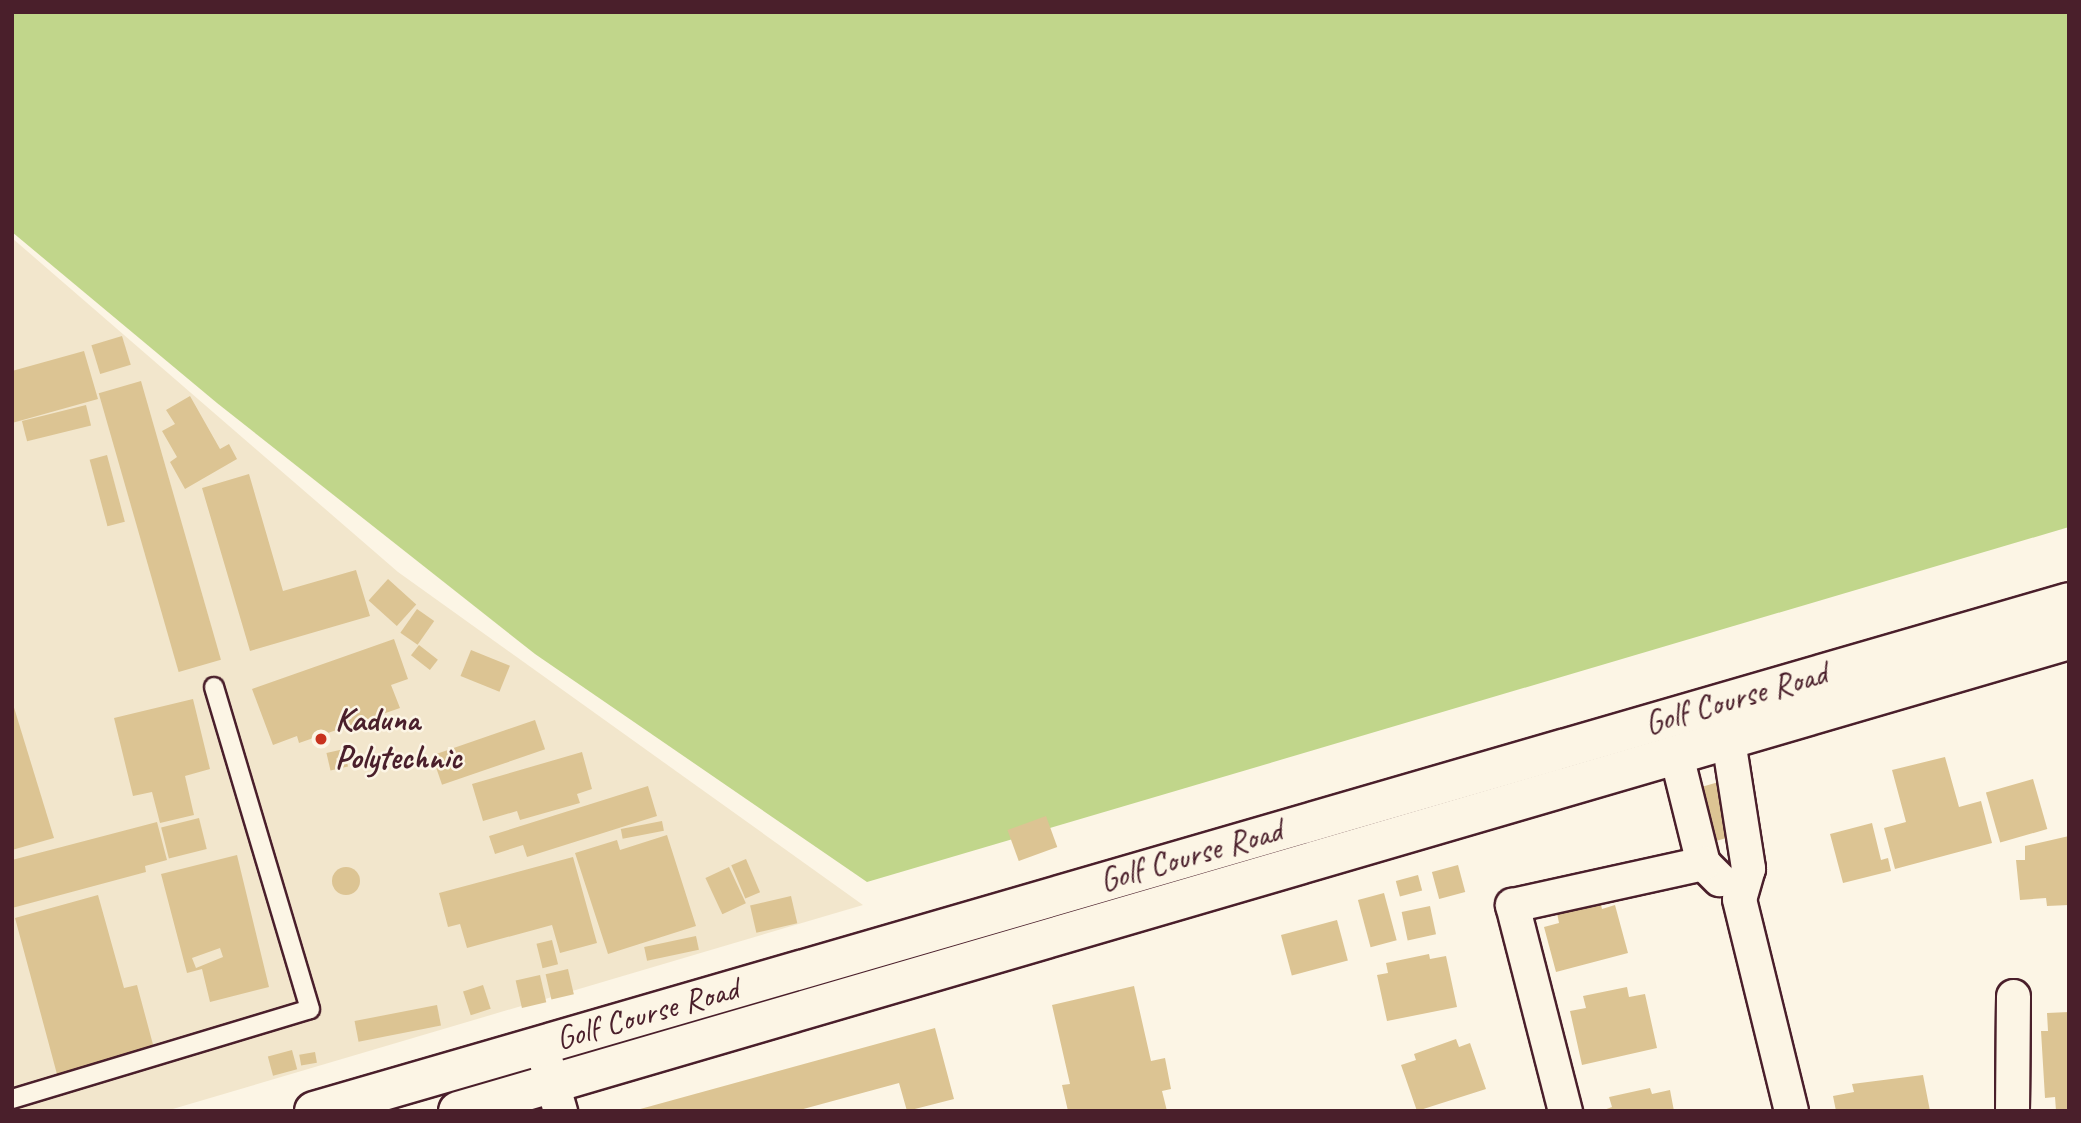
<!DOCTYPE html>
<html>
<head>
<meta charset="utf-8">
<style>
  body { margin:0 }
  #map { position:relative; width:2081px; height:1123px; overflow:hidden; background:#fcf5e5; font-family:Caveat,sans-serif }
  div>[style] { position:absolute }
  .built>* { inset:0; background:#f2e6cc }
  .green>* { inset:0; background:#c1d68b }
  .building>* { inset:0; background:#dcc493; transform-origin:0 0 }
  .round { border-radius:50% }
  .roads { filter:drop-shadow(2px 0 #4a1f2b) drop-shadow(-2px 0 #4a1f2b) drop-shadow(0 2px #4a1f2b) drop-shadow(0 -2px #4a1f2b) }
  .service>* { height:18px; margin:-9px; padding:0 9px; transform-origin:9px; border-radius:9px; background:#fcf5e5 }
  .minor>* { height:33px; margin:-16.5px; padding:0 16.5px; transform-origin:16.5px; border-radius:16.5px; background:#fcf5e5 }
  .tertiary>* { height:38px; margin:-19px; padding:0 19px; transform-origin:19px; border-radius:19px; background:#fcf5e5 }
  .dots>* { width:19px; height:19px; translate:-50% -50%; box-sizing:border-box; border:4px solid #fcf5e5; border-radius:50% }
  span { translate:-50% -50%; white-space:nowrap; text-align:center; line-height:1.15; -webkit-text-stroke:5px #fcf5e5; paint-order:stroke }
  .street-label { font-size:33px; color:#4a1f2b }
  .poi-label { font-size:33px; color:#4a1f2b; font-weight:700 }
  .left { translate:0 -50%; text-align:left }
  .frame { position:absolute; inset:0; border:14px solid #4a1f2b; pointer-events:none }
</style>
</head>
<body>
<div id="map">
  <div class="built">
    <i style="clip-path:polygon(12px 238px,398px 572px,863px 905px,166px 1111px,12px 1111px)"></i>
  </div>
  <div class="green">
    <i style="clip-path:polygon(12px 12px,2069px 12px,2069px 527px,867px 882px,535px 654px,217px 403px,12px 232px)"></i>
  </div>
  <div class="building">
    <i style="left:122px;top:336px;width:30px;height:32px;rotate:73deg"></i>
    <i style="clip-path:polygon(84px 351px,98px 399px,12px 423px,12px 371px)"></i>
    <i style="left:141px;top:381px;width:290px;height:44px;rotate:74deg"></i>
    <i style="clip-path:polygon(190px 396px,220px 449px,229px 444px,237px 459px,185px 489px,170px 462px,177px 457px,162px 431px,175px 424px,166px 410px)"></i>
    <i style="left:86px;top:405px;width:21px;height:66px;rotate:76deg"></i>
    <i style="left:107px;top:455px;width:69px;height:18px;rotate:75deg"></i>
    <i style="clip-path:polygon(249px 474px,283px 591px,356px 570px,370px 616px,250px 651px,202px 488px)"></i>
    <i style="left:388px;top:579px;width:38px;height:29px;rotate:42deg"></i>
    <i style="left:417px;top:609px;width:21px;height:29px;rotate:35deg"></i>
    <i style="clip-path:polygon(394px 639px,408px 679px,391px 685px,400px 708px,299px 743px,297px 736px,273px 745px,252px 689px)"></i>
    <i style="left:419px;top:645px;width:24px;height:13px;rotate:38deg"></i>
    <i style="left:471px;top:650px;width:42px;height:28px;rotate:22deg"></i>
    <i style="clip-path:polygon(193px 699px,210px 769px,185px 776px,194px 815px,160px 823px,152px 792px,133px 796px,114px 718px)"></i>
    <i style="clip-path:polygon(12px 701px,54px 838px,12px 850px)"></i>
    <i style="left:535px;top:720px;width:31px;height:109px;rotate:71deg"></i>
    <i style="left:344px;top:749px;width:18px;height:18px;rotate:77deg"></i>
    <i style="clip-path:polygon(582px 752px,592px 789px,577px 794px,580px 803px,520px 820px,517px 811px,483px 821px,472px 784px)"></i>
    <i style="clip-path:polygon(1945px 757px,1959px 807px,1981px 801px,1992px 843px,1895px 869px,1884px 828px,1906px 822px,1892px 770px)"></i>
    <i style="left:2033px;top:779px;width:52px;height:49px;rotate:74deg"></i>
    <i style="left:1722px;top:781px;width:56px;height:25px;rotate:74deg"></i>
    <i style="clip-path:polygon(648px 786px,657px 816px,527px 857px,523px 845px,495px 854px,489px 836px)"></i>
    <i style="left:1046px;top:816px;width:33px;height:41px;rotate:70deg"></i>
    <i style="left:199px;top:818px;width:32px;height:39px;rotate:76deg"></i>
    <i style="left:662px;top:821px;width:10px;height:42px;rotate:79deg"></i>
    <i style="clip-path:polygon(157px 822px,167px 860px,145px 866px,146px 872px,12px 908px,12px 860px)"></i>
    <i style="clip-path:polygon(1872px 823px,1881px 860px,1888px 858px,1891px 871px,1843px 883px,1830px 834px)"></i>
    <i style="clip-path:polygon(667px 835px,696px 926px,608px 954px,575px 853px,617px 840px,620px 850px)"></i>
    <i style="clip-path:polygon(2069px 836px,2069px 905px,2047px 906px,2046px 898px,2020px 900px,2016px 860px,2025px 860px,2025px 846px)"></i>
    <i style="clip-path:polygon(evenodd,237px 855px,269px 987px,210px 1002px,202px 969px,187px 973px,161px 874px,237px 855px,220px 948px,223px 957px,196px 968px,192px 958px,220px 948px)"></i>
    <i style="clip-path:polygon(573px 857px,597px 943px,560px 953px,552px 925px,467px 948px,460px 924px,448px 927px,439px 893px)"></i>
    <i style="left:746px;top:859px;width:36px;height:16px;rotate:67deg"></i>
    <i style="left:1458px;top:865px;width:28px;height:27px;rotate:75deg"></i>
    <i class="round" style="left:332px;top:867px;width:28px;height:28px"></i>
    <i style="left:729px;top:867px;width:40px;height:26px;rotate:65deg"></i>
    <i style="left:1418px;top:875px;width:16px;height:23px;rotate:75deg"></i>
    <i style="left:1384px;top:893px;width:49px;height:27px;rotate:75deg"></i>
    <i style="clip-path:polygon(98px 895px,124px 988px,137px 985px,155px 1052px,58px 1078px,15px 918px)"></i>
    <i style="left:791px;top:896px;width:28px;height:42px;rotate:77deg"></i>
    <i style="clip-path:polygon(1600px 901px,1602px 909px,1615px 905px,1628px 953px,1556px 972px,1544px 927px,1559px 923px,1557px 913px)"></i>
    <i style="left:1430px;top:906px;width:29px;height:29px;rotate:78deg"></i>
    <i style="left:1337px;top:920px;width:42px;height:58px;rotate:75deg"></i>
    <i style="left:696px;top:936px;width:14px;height:53px;rotate:78deg"></i>
    <i style="left:552px;top:940px;width:25px;height:16px;rotate:76deg"></i>
    <i style="clip-path:polygon(1429px 954px,1430px 959px,1446px 956px,1457px 1007px,1387px 1021px,1377px 975px,1388px 973px,1386px 963px)"></i>
    <i style="left:568px;top:969px;width:26px;height:23px;rotate:77deg"></i>
    <i style="left:540px;top:975px;width:28px;height:25px;rotate:77deg"></i>
    <i style="left:483px;top:985px;width:25px;height:21px;rotate:72deg"></i>
    <i style="clip-path:polygon(1134px 986px,1151px 1061px,1165px 1058px,1171px 1089px,1162px 1091px,1167px 1111px,1068px 1111px,1062px 1085px,1070px 1084px,1052px 1005px)"></i>
    <i style="clip-path:polygon(1627px 987px,1629px 997px,1645px 994px,1657px 1048px,1582px 1065px,1570px 1011px,1586px 1008px,1583px 996px)"></i>
    <i style="left:437px;top:1005px;width:21px;height:84px;rotate:79deg"></i>
    <i style="clip-path:polygon(2069px 1012px,2069px 1111px,2056px 1111px,2055px 1097px,2045px 1098px,2041px 1031px,2048px 1031px,2047px 1013px)"></i>
    <i style="clip-path:polygon(935px 1028px,954px 1099px,907px 1111px,899px 1083px,796px 1111px,633px 1111px)"></i>
    <i style="clip-path:polygon(1456px 1039px,1459px 1047px,1470px 1043px,1486px 1089px,1417px 1111px,1401px 1065px,1416px 1060px,1414px 1054px)"></i>
    <i style="left:292px;top:1050px;width:20px;height:25px;rotate:75deg"></i>
    <i style="left:315px;top:1052px;width:11px;height:16px;rotate:80deg"></i>
    <i style="clip-path:polygon(1923px 1075px,1930px 1111px,1836px 1111px,1833px 1096px,1854px 1092px,1852px 1084px)"></i>
    <i style="clip-path:polygon(1650px 1088px,1652px 1094px,1670px 1090px,1674px 1111px,1601px 1111px,1612px 1107px,1609px 1097px)"></i>
  </div>
  <div class="roads">
    <div class="service">
      <i style="left:12px;top:1099px;width:311px;rotate:-16.8deg"></i>
      <i style="left:310px;top:1009px;width:336px;rotate:-106.6deg"></i>
    </div>
    <div class="minor">
      <i style="left:1728px;top:740px;width:130px;rotate:81.1deg"></i>
      <i style="left:1748px;top:868px;width:32px;rotate:106deg"></i>
      <i style="left:1739px;top:899px;width:218px;rotate:76.2deg"></i>
      <i style="left:1676px;top:755px;width:111px;rotate:76deg"></i>
      <i style="left:1703px;top:863px;width:23px;rotate:45deg"></i>
      <i style="left:541px;top:1045px;width:69px;rotate:73.9deg"></i>
      <i style="left:1565px;top:1111px;width:213px;rotate:-104.4deg"></i>
      <i style="left:1512px;top:905px;width:196px;rotate:-12.4deg"></i>
      <i style="left:2012px;top:1111px;width:115px;rotate:-89.5deg"></i>
    </div>
    <div class="tertiary">
      <i style="left:314px;top:1111px;width:1827px;rotate:-16.17deg"></i>
      <i style="left:458px;top:1111px;width:1678px;rotate:-16.3deg"></i>
    </div>
  </div>
  <div class="dots">
    <i style="left:321px;top:739px;background:#c8321e"></i>
  </div>
  <div class="street-label">
    <span style="left:1736px;top:699px;rotate:-16deg">Golf Course Road</span>
    <span style="left:1191px;top:856px;rotate:-16deg">Golf Course Road</span>
    <span style="left:647px;top:1014px;rotate:-16deg">Golf Course Road</span>
  </div>
  <div class="poi-label">
    <span class="left" style="left:335px;top:739px">Kaduna<br>Polytechnic</span>
  </div>
  <div class="frame"></div>
</div>
</body>
</html>
